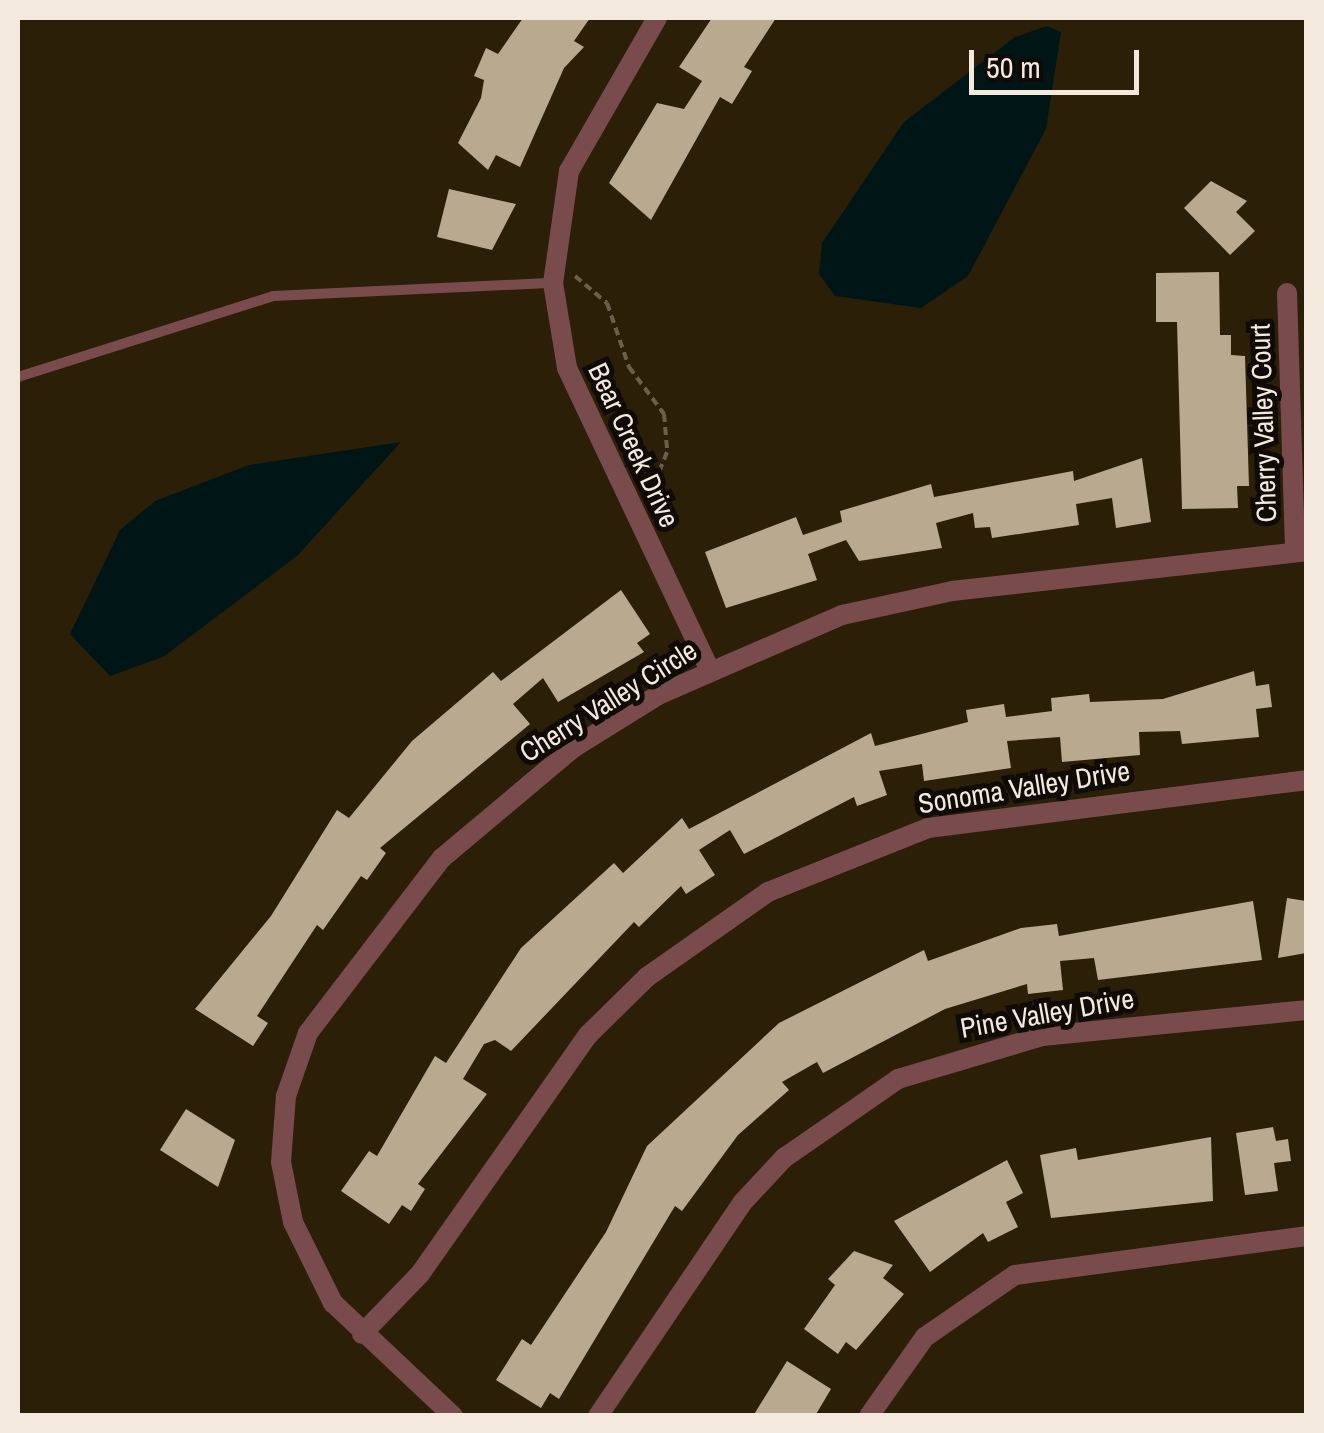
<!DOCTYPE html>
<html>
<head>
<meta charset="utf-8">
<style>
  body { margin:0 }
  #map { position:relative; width:1324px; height:1433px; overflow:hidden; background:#2c1f08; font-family:"Archivo Narrow",sans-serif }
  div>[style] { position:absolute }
  .water>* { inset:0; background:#001616 }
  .building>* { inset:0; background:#b9a98f }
  .path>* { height:4px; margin-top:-2px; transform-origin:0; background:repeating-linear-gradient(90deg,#6b604c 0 8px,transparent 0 13px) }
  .lane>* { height:10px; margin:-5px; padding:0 5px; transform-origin:5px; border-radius:5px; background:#794b4d }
  .street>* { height:20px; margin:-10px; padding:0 10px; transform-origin:10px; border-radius:10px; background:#794b4d }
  span { translate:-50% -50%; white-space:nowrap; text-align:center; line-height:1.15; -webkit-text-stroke:10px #0f0a03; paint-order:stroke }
  .street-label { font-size:28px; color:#f3eadd }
  .frame { position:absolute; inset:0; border:20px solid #f3eadd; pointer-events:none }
  .scale { position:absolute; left:969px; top:50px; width:170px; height:45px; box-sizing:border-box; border:5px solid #f3eadd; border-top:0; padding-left:12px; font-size:30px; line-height:35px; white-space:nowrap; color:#f3eadd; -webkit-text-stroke:8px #0f0a03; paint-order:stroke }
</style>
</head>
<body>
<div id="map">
  <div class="water">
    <i style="clip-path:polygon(1047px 26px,1061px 32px,1046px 129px,968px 276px,921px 308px,835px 296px,819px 274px,822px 243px,904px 122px,1015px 37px)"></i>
    <i style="clip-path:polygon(401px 442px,297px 556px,163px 657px,110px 676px,70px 634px,120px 530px,155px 501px,249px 465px)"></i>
  </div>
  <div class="building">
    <i style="clip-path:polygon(523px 18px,590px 18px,574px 41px,584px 47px,564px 68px,520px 167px,496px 155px,488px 170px,458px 143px,481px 98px,484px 80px,474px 76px,486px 48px,498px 54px)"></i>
    <i style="clip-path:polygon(712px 18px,776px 18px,744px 67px,752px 71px,732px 104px,720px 97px,651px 220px,609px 183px,657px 103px,684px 109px,702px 81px,679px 67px)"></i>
    <i style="clip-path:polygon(1211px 181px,1247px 201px,1236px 212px,1255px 231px,1230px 255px,1184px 208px)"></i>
    <i style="clip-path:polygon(449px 189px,516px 204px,492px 250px,437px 237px)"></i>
    <i style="clip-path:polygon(1219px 272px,1220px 335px,1231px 335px,1231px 355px,1245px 356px,1249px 486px,1237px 486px,1238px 508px,1182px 509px,1177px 322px,1156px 322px,1156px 273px)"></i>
    <i style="clip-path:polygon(1142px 458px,1151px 522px,1116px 528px,1112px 498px,1076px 504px,1079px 525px,992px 538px,990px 527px,975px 528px,973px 513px,936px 523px,942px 548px,859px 561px,846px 540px,808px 554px,817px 580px,726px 608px,705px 552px,796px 517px,803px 535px,842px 522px,840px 511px,931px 484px,934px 497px,1073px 471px,1074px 481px)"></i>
    <i style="clip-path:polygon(621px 590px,650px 634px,637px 643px,644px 652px,558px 702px,543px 678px,513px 704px,530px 724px,380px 848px,386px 853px,367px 880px,361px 876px,323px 930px,317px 925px,257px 1016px,268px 1023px,253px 1046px,195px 1009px,271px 916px,337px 810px,349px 818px,412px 741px,493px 672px,501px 681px)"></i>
    <i style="clip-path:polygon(1254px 671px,1256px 686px,1269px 684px,1272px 707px,1256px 709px,1259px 737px,1182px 744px,1180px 731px,1139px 732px,1140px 755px,1062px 762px,1060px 737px,1007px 741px,1011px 768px,924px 781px,922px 764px,879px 771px,887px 795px,857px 806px,854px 797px,744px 854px,730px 830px,699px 850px,715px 875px,686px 894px,681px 886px,639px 927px,634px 922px,511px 1051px,495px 1040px,484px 1044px,463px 1079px,487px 1094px,418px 1184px,425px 1189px,411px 1211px,402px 1205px,389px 1224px,341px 1191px,369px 1151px,377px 1156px,435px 1056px,446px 1063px,521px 948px,614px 863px,623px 873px,682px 818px,689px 829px,871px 733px,875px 746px,968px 722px,966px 710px,1004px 704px,1006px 717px,1052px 711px,1051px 698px,1089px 694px,1090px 702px,1163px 699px)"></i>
    <i style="clip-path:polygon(1287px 898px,1306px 901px,1306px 953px,1278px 958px)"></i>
    <i style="clip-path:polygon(1253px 901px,1262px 960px,1098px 980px,1094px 958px,1060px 961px,1063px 990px,1028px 994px,1027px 984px,945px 1009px,823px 1073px,817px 1062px,782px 1082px,789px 1090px,738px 1135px,682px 1211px,675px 1206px,559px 1399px,550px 1393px,541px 1408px,496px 1380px,522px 1339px,531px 1345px,606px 1232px,647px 1146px,779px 1023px,924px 950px,928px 961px,1021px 928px,1057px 924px,1059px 936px)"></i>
    <i style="clip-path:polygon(186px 1109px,235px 1140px,218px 1187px,160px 1150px)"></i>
    <i style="clip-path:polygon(1273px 1127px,1276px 1141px,1288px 1139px,1291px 1161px,1274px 1163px,1278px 1191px,1245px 1195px,1236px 1133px)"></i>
    <i style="clip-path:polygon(1211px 1137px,1213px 1201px,1051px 1218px,1040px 1155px,1076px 1148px,1078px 1160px)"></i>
    <i style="clip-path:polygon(1007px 1160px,1023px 1193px,1006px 1202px,1018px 1227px,988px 1242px,983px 1233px,930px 1272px,894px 1221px)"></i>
    <i style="clip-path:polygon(854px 1251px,893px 1265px,883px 1278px,904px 1294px,856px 1350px,846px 1342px,838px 1354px,804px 1329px,835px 1285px,828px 1279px)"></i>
    <i style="clip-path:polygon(787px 1361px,831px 1389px,815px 1416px,753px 1416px)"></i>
  </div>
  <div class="path">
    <i style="left:575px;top:276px;width:42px;rotate:40.2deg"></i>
    <i style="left:607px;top:303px;width:68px;rotate:71deg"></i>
    <i style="left:629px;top:367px;width:59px;rotate:53.3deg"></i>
    <i style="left:664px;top:414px;width:38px;rotate:85deg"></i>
    <i style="left:667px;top:452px;width:46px;rotate:111.6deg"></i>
  </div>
  <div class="lane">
    <i style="left:18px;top:377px;width:268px;rotate:-17.6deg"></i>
    <i style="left:273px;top:296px;width:280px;rotate:-2.7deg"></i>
  </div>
  <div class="street">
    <i style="left:657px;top:18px;width:177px;rotate:119.9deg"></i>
    <i style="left:569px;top:171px;width:113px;rotate:98.1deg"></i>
    <i style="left:553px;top:283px;width:86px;rotate:80.6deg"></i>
    <i style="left:567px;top:368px;width:333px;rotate:64.7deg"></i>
    <i style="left:1287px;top:293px;width:258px;rotate:88.2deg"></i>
    <i style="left:362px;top:1334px;width:83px;rotate:-46deg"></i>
    <i style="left:420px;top:1274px;width:292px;rotate:-54.9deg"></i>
    <i style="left:588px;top:1035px;width:83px;rotate:-44.5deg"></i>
    <i style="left:647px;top:977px;width:148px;rotate:-35.1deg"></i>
    <i style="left:768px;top:892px;width:172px;rotate:-21.8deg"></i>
    <i style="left:928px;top:828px;width:381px;rotate:-7.2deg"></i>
    <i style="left:453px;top:1416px;width:165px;rotate:-136.7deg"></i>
    <i style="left:333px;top:1303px;width:90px;rotate:-116.3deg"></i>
    <i style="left:293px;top:1222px;width:61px;rotate:-101.3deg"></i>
    <i style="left:281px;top:1162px;width:66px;rotate:-85.7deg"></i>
    <i style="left:286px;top:1096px;width:67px;rotate:-70.8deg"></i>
    <i style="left:308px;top:1033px;width:220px;rotate:-52.6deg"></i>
    <i style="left:442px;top:858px;width:171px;rotate:-40deg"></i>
    <i style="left:573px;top:748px;width:100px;rotate:-31.9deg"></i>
    <i style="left:658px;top:695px;width:201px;rotate:-23.5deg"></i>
    <i style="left:842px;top:615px;width:113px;rotate:-12.3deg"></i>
    <i style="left:952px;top:591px;width:356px;rotate:-6.4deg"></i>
    <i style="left:598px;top:1416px;width:257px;rotate:-55.9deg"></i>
    <i style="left:742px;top:1203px;width:62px;rotate:-47deg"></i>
    <i style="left:784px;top:1158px;width:139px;rotate:-34.7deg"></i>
    <i style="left:898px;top:1079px;width:150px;rotate:-16.6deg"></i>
    <i style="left:1042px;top:1036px;width:265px;rotate:-5.6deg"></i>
    <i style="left:869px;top:1416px;width:97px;rotate:-54.7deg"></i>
    <i style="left:925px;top:1337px;width:109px;rotate:-34.6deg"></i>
    <i style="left:1015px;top:1275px;width:294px;rotate:-7.6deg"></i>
  </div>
  <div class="street-label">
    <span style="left:1263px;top:423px;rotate:-92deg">Cherry Valley Court</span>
    <span style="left:634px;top:445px;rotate:65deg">Bear Creek Drive</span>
    <span style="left:608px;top:701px;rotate:-32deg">Cherry Valley Circle</span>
    <span style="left:1024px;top:787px;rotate:-9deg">Sonoma Valley Drive</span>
    <span style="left:1047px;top:1013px;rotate:-10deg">Pine Valley Drive</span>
  </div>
  <div class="frame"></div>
  <div class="scale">50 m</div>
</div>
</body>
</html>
